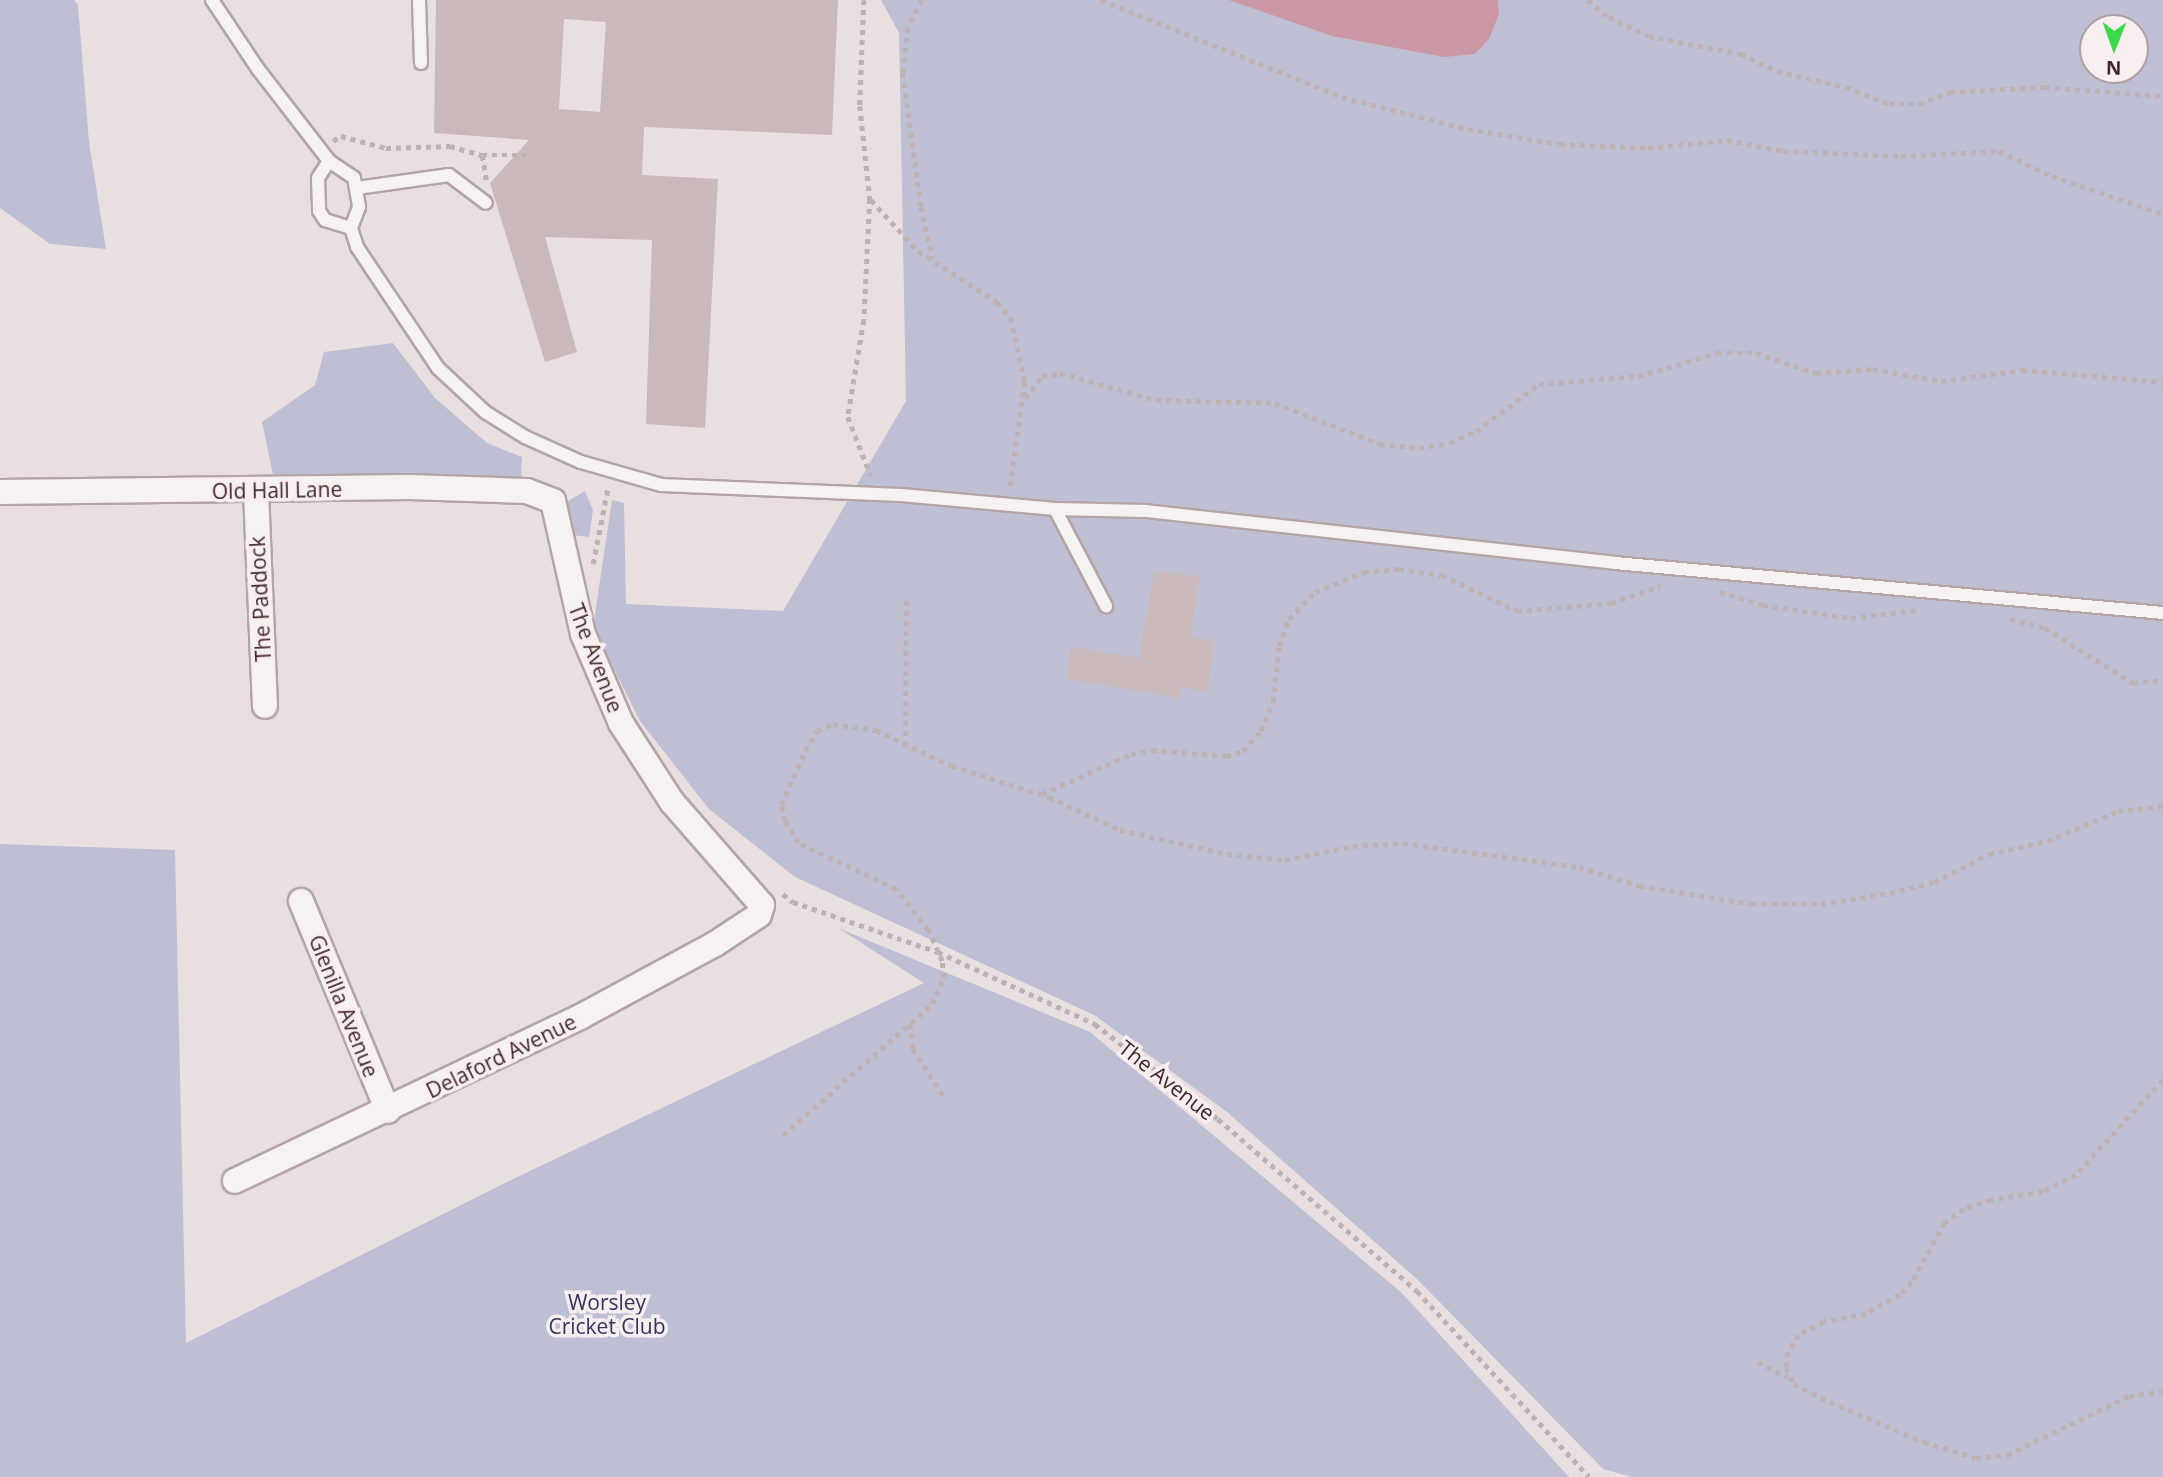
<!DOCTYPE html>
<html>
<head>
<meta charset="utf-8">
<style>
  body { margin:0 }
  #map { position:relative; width:2163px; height:1477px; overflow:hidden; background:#e9dfe0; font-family:"Open Sans",sans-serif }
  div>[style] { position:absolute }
  .green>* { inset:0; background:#bfbfd4 }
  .water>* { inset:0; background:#cc97a4 }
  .building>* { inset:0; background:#c9b9bb }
  .path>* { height:4.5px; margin-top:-2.25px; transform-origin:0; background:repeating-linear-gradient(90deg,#bdb1b2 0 5px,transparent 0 10px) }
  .roads { filter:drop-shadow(2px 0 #b4a4a6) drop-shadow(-2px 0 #b4a4a6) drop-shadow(0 2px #b4a4a6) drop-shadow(0 -2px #b4a4a6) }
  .service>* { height:12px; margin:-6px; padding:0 6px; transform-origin:6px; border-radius:6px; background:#f7f2f2 }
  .minor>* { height:24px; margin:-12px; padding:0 12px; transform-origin:12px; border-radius:12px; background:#f7f2f2 }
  span { translate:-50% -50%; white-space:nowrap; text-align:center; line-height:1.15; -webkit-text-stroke:7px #f7eef0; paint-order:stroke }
  .street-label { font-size:21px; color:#42272a }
  .park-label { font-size:21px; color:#35335e }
  .north { position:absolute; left:2079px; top:14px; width:70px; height:70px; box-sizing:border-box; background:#f7eef0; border:2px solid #af9ea1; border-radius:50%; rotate:181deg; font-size:19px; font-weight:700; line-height:28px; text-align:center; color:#42272a }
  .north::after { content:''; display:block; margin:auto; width:24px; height:32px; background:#3bd849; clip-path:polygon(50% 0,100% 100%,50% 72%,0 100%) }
</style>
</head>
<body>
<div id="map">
  <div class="green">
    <i style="clip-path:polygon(0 0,74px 0,78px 5px,89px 142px,106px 249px,50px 244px,0 208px)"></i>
    <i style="clip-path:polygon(evenodd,881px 0,2163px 0,2163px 1477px,1632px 1477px,1603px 1469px,1418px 1280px,1227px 1112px,1094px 1015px,795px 877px,709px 809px,640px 721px,593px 627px,612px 500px,624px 503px,626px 604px,783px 611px,906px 401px,899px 33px,881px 0,2093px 28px,2135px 28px,2135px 70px,2093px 70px,2093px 28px)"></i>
    <i style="clip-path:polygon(393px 343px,435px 398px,487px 443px,522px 457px,521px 481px,274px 480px,262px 422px,315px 385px,324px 352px)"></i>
    <i style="clip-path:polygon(585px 491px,593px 510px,589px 537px,572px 535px,563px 504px)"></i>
    <i style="clip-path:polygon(0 844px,175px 850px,186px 1343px,509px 1181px,924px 983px,838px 928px,1090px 1032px,1402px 1293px,1569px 1477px,0 1477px)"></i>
  </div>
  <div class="water">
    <i style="clip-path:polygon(1229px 0,1498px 0,1499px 14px,1489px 39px,1475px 54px,1444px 57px,1332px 36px)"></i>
  </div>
  <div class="building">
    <i style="clip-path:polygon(evenodd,436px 0,838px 0,832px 135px,644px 127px,642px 175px,718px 179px,705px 428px,646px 424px,652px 240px,545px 237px,577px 352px,545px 362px,490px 183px,529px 140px,434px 133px,436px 0,564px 19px,606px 22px,600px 112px,559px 109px,564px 19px)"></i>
    <i style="clip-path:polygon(1154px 570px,1200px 577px,1190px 637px,1215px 641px,1207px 692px,1181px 687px,1180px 698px,1066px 679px,1071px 647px,1139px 658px)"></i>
  </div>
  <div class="path">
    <i style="left:864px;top:0;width:106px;rotate:92.2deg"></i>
    <i style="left:860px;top:106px;width:94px;rotate:83.9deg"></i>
    <i style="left:870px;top:199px;width:121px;rotate:92.8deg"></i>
    <i style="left:864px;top:320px;width:98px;rotate:99.4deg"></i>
    <i style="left:848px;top:417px;width:63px;rotate:68.7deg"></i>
    <i style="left:922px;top:0;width:31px;rotate:117deg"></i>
    <i style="left:908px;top:28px;width:45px;rotate:96.3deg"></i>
    <i style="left:903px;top:73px;width:135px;rotate:82.3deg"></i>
    <i style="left:921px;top:207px;width:53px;rotate:77deg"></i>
    <i style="left:1101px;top:0;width:260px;rotate:21.9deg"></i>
    <i style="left:1342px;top:97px;width:130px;rotate:14.3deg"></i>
    <i style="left:1468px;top:129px;width:93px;rotate:9.3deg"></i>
    <i style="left:1560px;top:144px;width:88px;rotate:2.6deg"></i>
    <i style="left:1648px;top:148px;width:79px;rotate:-5.8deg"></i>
    <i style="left:1727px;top:140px;width:57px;rotate:11.1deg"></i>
    <i style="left:1783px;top:151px;width:118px;rotate:2.4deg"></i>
    <i style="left:1901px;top:156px;width:98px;rotate:-2.9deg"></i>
    <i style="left:1999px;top:151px;width:59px;rotate:25.3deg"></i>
    <i style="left:2052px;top:176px;width:117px;rotate:18.9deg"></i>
    <i style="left:1588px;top:0;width:27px;rotate:39deg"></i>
    <i style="left:1609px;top:17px;width:44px;rotate:25.4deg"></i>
    <i style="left:1649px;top:36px;width:94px;rotate:11.1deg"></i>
    <i style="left:1741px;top:54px;width:40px;rotate:25deg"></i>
    <i style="left:1777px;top:71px;width:71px;rotate:13.1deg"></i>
    <i style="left:1846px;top:87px;width:46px;rotate:21.6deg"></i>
    <i style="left:1889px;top:104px;width:30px"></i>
    <i style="left:1919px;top:104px;width:33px;rotate:-21deg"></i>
    <i style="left:1950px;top:92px;width:95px;rotate:-3deg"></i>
    <i style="left:2045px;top:87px;width:118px;rotate:4.4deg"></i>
    <i style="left:333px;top:141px;width:9px;rotate:-32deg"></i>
    <i style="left:341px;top:136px;width:47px;rotate:14.9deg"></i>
    <i style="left:386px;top:148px;width:64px;rotate:-1.8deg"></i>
    <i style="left:450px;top:146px;width:33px;rotate:16deg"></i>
    <i style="left:486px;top:180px;width:25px;rotate:-99deg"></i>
    <i style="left:482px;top:155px;width:47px"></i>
    <i style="left:871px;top:200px;width:69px;rotate:47.3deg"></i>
    <i style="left:918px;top:251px;width:94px;rotate:32.8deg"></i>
    <i style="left:997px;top:302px;width:21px;rotate:49deg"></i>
    <i style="left:1011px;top:318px;width:66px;rotate:77.7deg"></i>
    <i style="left:1025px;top:382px;width:108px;rotate:98deg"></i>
    <i style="left:1025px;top:398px;width:28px;rotate:-52deg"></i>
    <i style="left:1042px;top:376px;width:18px;rotate:-9deg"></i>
    <i style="left:1060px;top:373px;width:100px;rotate:15.7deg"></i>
    <i style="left:1156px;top:400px;width:119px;rotate:1.4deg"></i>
    <i style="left:1275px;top:403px;width:113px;rotate:21.3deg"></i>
    <i style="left:1380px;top:444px;width:39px;rotate:6deg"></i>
    <i style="left:1419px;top:448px;width:31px;rotate:-9deg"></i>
    <i style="left:1450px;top:443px;width:29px;rotate:-25deg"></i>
    <i style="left:1476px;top:431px;width:79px;rotate:-36.7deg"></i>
    <i style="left:1539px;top:384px;width:99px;rotate:-4.6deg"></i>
    <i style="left:1638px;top:376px;width:82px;rotate:-16.2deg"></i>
    <i style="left:1717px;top:353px;width:39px"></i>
    <i style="left:1756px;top:353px;width:63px;rotate:18.4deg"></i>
    <i style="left:1816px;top:373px;width:57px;rotate:-4deg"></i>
    <i style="left:1873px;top:369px;width:69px;rotate:10deg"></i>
    <i style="left:1941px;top:381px;width:82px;rotate:-7.7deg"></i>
    <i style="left:2022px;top:370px;width:142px;rotate:4.9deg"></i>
    <i style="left:593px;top:564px;width:78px;rotate:-79deg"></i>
    <i style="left:1720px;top:592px;width:45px;rotate:16.8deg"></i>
    <i style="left:1763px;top:605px;width:89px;rotate:8.4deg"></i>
    <i style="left:1851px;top:618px;width:67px;rotate:-6.8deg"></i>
    <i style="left:2010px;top:619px;width:36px;rotate:14deg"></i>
    <i style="left:2045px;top:628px;width:104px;rotate:32deg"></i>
    <i style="left:2133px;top:683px;width:30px;rotate:-6deg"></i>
    <i style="left:905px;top:746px;width:149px;rotate:-89.6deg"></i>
    <i style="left:1042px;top:794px;width:98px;rotate:-24.2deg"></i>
    <i style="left:1131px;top:754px;width:21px;rotate:-11deg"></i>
    <i style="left:1152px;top:750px;width:74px;rotate:4.6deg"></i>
    <i style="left:1226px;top:756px;width:18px;rotate:-16deg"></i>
    <i style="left:1243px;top:751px;width:27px;rotate:-48deg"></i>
    <i style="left:1261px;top:731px;width:31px;rotate:-68deg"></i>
    <i style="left:1273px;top:702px;width:56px;rotate:-83.9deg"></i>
    <i style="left:1279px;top:646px;width:29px;rotate:-70deg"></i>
    <i style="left:1289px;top:619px;width:37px;rotate:-46deg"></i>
    <i style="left:1315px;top:592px;width:53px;rotate:-22.2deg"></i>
    <i style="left:1364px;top:572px;width:35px;rotate:-5deg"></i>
    <i style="left:1399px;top:569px;width:43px;rotate:7.9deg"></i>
    <i style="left:1442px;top:575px;width:83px;rotate:25.6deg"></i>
    <i style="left:1517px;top:611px;width:94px;rotate:-4.9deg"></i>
    <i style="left:1611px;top:603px;width:52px;rotate:-19.1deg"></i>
    <i style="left:783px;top:894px;width:13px;rotate:39deg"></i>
    <i style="left:793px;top:902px;width:153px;rotate:19deg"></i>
    <i style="left:938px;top:952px;width:173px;rotate:24.6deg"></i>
    <i style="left:1095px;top:1024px;width:155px;rotate:37.7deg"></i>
    <i style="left:1218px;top:1119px;width:263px;rotate:40.8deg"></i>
    <i style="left:1417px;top:1291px;width:253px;rotate:47.2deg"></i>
    <i style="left:910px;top:1024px;width:25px;rotate:83deg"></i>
    <i style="left:913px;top:1049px;width:59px;rotate:56.9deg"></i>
    <i style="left:2163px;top:1080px;width:129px;rotate:132.5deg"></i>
    <i style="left:2076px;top:1175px;width:37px;rotate:153deg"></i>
    <i style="left:2043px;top:1192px;width:53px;rotate:171.3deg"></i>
    <i style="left:1991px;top:1200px;width:28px;rotate:162deg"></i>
    <i style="left:1964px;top:1209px;width:24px;rotate:144deg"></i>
    <i style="left:1945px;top:1223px;width:68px;rotate:119.2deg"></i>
    <i style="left:1912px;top:1282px;width:18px;rotate:133deg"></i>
    <i style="left:1900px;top:1295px;width:39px;rotate:151deg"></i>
    <i style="left:1866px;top:1314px;width:43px;rotate:169.2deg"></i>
    <i style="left:1824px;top:1322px;width:28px;rotate:153deg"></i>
    <i style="left:1799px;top:1335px;width:20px;rotate:123deg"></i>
    <i style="left:1788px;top:1352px;width:16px;rotate:97deg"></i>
    <i style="left:1786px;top:1368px;width:18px;rotate:63deg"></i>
    <i style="left:1794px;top:1384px;width:40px;rotate:26.6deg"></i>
    <i style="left:1830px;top:1402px;width:102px;rotate:23.1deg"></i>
    <i style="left:1924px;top:1442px;width:54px;rotate:17.1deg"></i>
    <i style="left:1976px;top:1458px;width:31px;rotate:-6deg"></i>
    <i style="left:2007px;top:1455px;width:136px;rotate:-25.8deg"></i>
    <i style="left:2129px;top:1396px;width:34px;rotate:-8deg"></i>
    <i style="left:783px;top:1135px;width:198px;rotate:-41.3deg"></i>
    <i style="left:932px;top:1004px;width:28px;rotate:-67deg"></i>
    <i style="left:943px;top:978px;width:17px;rotate:-93deg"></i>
    <i style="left:942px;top:961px;width:34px;rotate:-114deg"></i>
    <i style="left:928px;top:930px;width:52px;rotate:-128deg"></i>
    <i style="left:896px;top:889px;width:108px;rotate:-154.9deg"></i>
    <i style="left:798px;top:843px;width:26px;rotate:-121deg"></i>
    <i style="left:785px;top:821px;width:16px;rotate:-104deg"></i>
    <i style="left:781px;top:805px;width:59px;rotate:-66deg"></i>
    <i style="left:805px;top:751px;width:23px;rotate:-59deg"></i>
    <i style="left:817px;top:731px;width:17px;rotate:-24deg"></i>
    <i style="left:833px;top:724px;width:43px;rotate:7.9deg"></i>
    <i style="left:876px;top:730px;width:84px;rotate:25.3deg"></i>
    <i style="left:952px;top:766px;width:102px;rotate:17.7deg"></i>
    <i style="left:1049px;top:797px;width:78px;rotate:24.9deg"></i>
    <i style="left:1120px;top:830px;width:110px;rotate:12.6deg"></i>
    <i style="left:1227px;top:854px;width:58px;rotate:5.9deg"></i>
    <i style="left:1285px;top:860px;width:69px;rotate:-11.6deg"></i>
    <i style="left:1353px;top:846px;width:50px;rotate:-3.4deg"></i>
    <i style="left:1403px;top:843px;width:178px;rotate:7.8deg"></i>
    <i style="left:1579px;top:867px;width:64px;rotate:17.3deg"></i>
    <i style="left:1640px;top:886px;width:113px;rotate:9.1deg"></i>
    <i style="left:1752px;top:904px;width:69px"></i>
    <i style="left:1821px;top:904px;width:70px;rotate:-9.1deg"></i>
    <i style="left:1890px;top:893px;width:45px;rotate:-14deg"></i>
    <i style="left:1934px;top:882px;width:62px;rotate:-27deg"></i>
    <i style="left:1989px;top:854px;width:59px;rotate:-12.6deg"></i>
    <i style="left:2047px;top:841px;width:77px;rotate:-22.9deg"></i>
    <i style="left:2118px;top:811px;width:45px;rotate:-6.3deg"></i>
    <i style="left:1758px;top:1362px;width:33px;rotate:27deg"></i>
  </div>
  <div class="roads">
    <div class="service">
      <i style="left:212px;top:0;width:83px;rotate:56.3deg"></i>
      <i style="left:258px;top:69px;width:116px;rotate:52.3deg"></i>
      <i style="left:329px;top:161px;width:30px;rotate:34deg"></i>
      <i style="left:354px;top:178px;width:29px;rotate:80deg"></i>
      <i style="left:359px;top:207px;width:22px;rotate:111deg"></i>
      <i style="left:351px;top:228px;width:20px;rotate:72deg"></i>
      <i style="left:357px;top:247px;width:146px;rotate:56.2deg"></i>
      <i style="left:438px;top:368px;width:64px;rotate:43.1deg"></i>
      <i style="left:485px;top:412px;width:47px;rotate:32deg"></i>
      <i style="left:525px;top:437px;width:61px;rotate:24.1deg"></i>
      <i style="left:581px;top:462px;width:83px;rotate:16deg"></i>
      <i style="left:661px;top:485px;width:240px;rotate:2.4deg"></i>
      <i style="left:901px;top:495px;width:155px;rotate:5.2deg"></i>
      <i style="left:1055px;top:509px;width:110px;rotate:62.3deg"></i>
      <i style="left:419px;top:0;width:63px;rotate:88.2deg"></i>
      <i style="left:329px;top:161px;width:20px;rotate:123deg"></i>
      <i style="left:318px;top:178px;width:33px;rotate:88deg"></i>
      <i style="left:319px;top:211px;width:11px;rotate:56deg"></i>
      <i style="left:325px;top:220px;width:27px;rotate:17deg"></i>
      <i style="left:357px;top:188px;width:93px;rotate:-8deg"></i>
      <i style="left:449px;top:175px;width:46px;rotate:37.1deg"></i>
      <i style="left:1055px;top:509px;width:91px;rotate:1.3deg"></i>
      <i style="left:1146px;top:511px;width:472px;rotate:6.3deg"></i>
      <i style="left:1615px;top:563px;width:550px;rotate:5.21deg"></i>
    </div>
    <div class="minor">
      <i style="left:0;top:492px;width:409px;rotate:-0.7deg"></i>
      <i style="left:409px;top:487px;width:118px;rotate:1.9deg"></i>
      <i style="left:527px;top:491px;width:28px;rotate:21deg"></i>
      <i style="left:553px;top:501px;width:136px;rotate:77.3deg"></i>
      <i style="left:583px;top:634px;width:97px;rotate:66.9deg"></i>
      <i style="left:621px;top:723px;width:94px;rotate:57.2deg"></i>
      <i style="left:672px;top:802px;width:137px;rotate:48.9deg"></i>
      <i style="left:762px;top:905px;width:10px;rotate:107deg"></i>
      <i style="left:759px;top:915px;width:53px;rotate:146.6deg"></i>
      <i style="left:715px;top:944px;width:153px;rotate:151.6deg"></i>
      <i style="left:580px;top:1017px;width:382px;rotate:154.6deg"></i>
      <i style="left:256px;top:492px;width:214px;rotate:87.6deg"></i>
      <i style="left:301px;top:901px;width:227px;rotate:67.5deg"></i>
    </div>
  </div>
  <div class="street-label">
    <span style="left:277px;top:490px;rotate:-1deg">Old Hall Lane</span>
    <span style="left:260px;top:599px;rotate:-93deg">The Paddock</span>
    <span style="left:596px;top:658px;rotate:69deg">The Avenue</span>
    <span style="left:344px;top:1006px;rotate:68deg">Glenilla Avenue</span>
    <span style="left:501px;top:1056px;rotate:-26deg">Delaford Avenue</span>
    <span style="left:1167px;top:1080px;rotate:38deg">The Avenue</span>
  </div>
  <div class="park-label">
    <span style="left:607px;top:1314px">Worsley<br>Cricket Club</span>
  </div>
  <div class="north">N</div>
</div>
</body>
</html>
